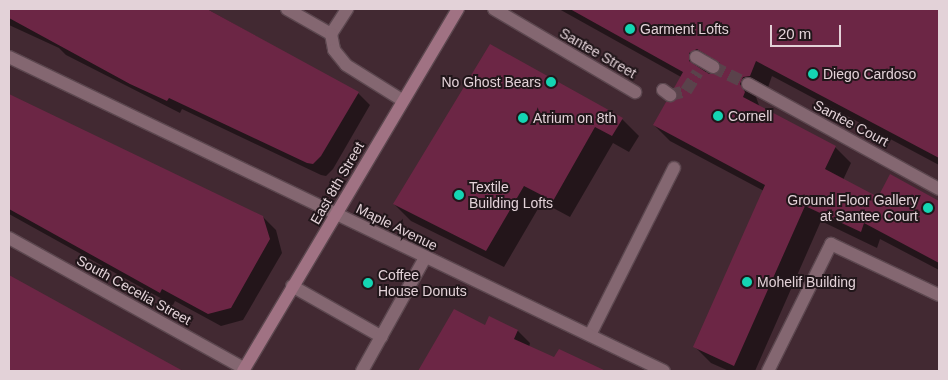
<!DOCTYPE html>
<html>
<head>
<meta charset="utf-8">
<style>
  body { margin:0 }
  #map { position:relative; width:948px; height:380px; overflow:hidden; background:#422932; font-family:Helvetica,sans-serif }
  div>[style] { position:absolute }
  .shadow>* { inset:0; background:#0007 }
  .building>* { inset:0; background:#6c2645 }
  .pedestrian-tunnel>* { height:12px; margin-top:-6px; transform-origin:0; background:repeating-linear-gradient(90deg,#5a424b 0 12px,transparent 0 18px) }
  .roads { filter:drop-shadow(1px 0 #5c474f) drop-shadow(-1px 0 #5c474f) drop-shadow(0 1px #5c474f) drop-shadow(0 -1px #5c474f) }
  .service>* { height:12px; margin:-6px; padding:0 6px; transform-origin:6px; border-radius:6px; background:#846771 }
  .pedestrian>* { height:12px; margin:-6px; padding:0 6px; transform-origin:6px; border-radius:6px; background:#846771 }
  .minor>* { height:12px; margin:-6px; padding:0 6px; transform-origin:6px; border-radius:6px; background:#846771 }
  .tertiary>* { height:12px; margin:-6px; padding:0 6px; transform-origin:6px; border-radius:6px; background:#846771 }
  .secondary>* { height:12px; margin:-6px; padding:0 6px; transform-origin:6px; border-radius:6px; background:#a07283 }
  .dots>* { width:14px; height:14px; translate:-50% -50%; box-sizing:border-box; border:2px solid #21161a; border-radius:50% }
  span { translate:-50% -50%; white-space:nowrap; text-align:center; line-height:1.15; -webkit-text-stroke:4px #21161a; paint-order:stroke }
  .poi-label { font-size:14px; color:#e3d2d8 }
  .left { translate:0 -50%; text-align:left }
  .right { translate:-100% -50%; text-align:right }
  .street-label { font-size:14px; color:#e3d2d8 }
  .frame { position:absolute; inset:0; border:10px solid #e3d2d8; pointer-events:none }
  .scale { position:absolute; left:770px; top:25px; width:71px; height:22px; box-sizing:border-box; border:2px solid #e3d2d8; border-top:0; padding-left:6px; font-size:15px; line-height:18px; white-space:nowrap; color:#e3d2d8; -webkit-text-stroke:4px #21161a; paint-order:stroke }
</style>
</head>
<body>
<div id="map">
  <div class="shadow">
    <i style="clip-path:polygon(9px 9px,207px 9px,358px 93px,370px 105px,333px 169px,326px 176px,321px 175px,182px 109px,180px 113px,66px 55px,59px 48px,9px 25px)"></i>
    <i style="clip-path:polygon(evenodd,559px 9px,939px 9px,939px 165px,772px 76px,766px 93px,756px 97px,760px 108px,835px 147px,851px 163px,843px 180px,879px 199px,891px 176px,939px 202px,939px 270px,880px 239px,877px 248px,821px 221px,755px 371px,729px 371px,711px 363px,695px 347px,764px 191px,670px 141px,654px 125px,678px 100px,681px 77px,559px 9px,714px 64px,720px 68px,718px 75px,705px 73px,714px 64px)"></i>
    <i style="clip-path:polygon(491px 46px,622px 119px,639px 136px,629px 152px,613px 143px,570px 217px,542px 202px,504px 267px,411px 221px,394px 204px)"></i>
    <i style="clip-path:polygon(9px 96px,263px 217px,276px 230px,282px 253px,243px 320px,221px 326px,175px 301px,173px 305px,9px 214px)"></i>
    <i style="clip-path:polygon(9px 276px,170px 366px,176px 371px,9px 371px)"></i>
    <i style="clip-path:polygon(454px 311px,485px 327px,490px 318px,518px 331px,530px 343px,529px 347px,554px 359px,559px 351px,603px 371px,420px 371px)"></i>
  </div>
  <div class="building">
    <i style="clip-path:polygon(9px 9px,207px 9px,359px 92px,321px 156px,313px 164px,307px 163px,169px 98px,167px 101px,130px 84px,9px 18px)"></i>
    <i style="clip-path:polygon(evenodd,570px 9px,939px 9px,939px 158px,756px 61px,750px 76px,743px 77px,740px 84px,745px 92px,743px 97px,836px 146px,825px 169px,878px 197px,890px 174px,939px 201px,939px 263px,864px 223px,861px 232px,805px 206px,734px 366px,693px 347px,765px 185px,653px 125px,666px 102px,677px 99px,674px 88px,683px 72px,570px 9px,697px 49px,720px 63px,717px 74px,709px 74px,689px 61px,689px 53px,697px 49px)"></i>
    <i style="clip-path:polygon(490px 44px,623px 118px,612px 136px,595px 127px,553px 201px,524px 186px,486px 251px,393px 204px)"></i>
    <i style="clip-path:polygon(9px 94px,263px 216px,270px 239px,231px 308px,208px 314px,162px 289px,160px 293px,9px 209px)"></i>
    <i style="clip-path:polygon(9px 275px,183px 371px,9px 371px)"></i>
    <i style="clip-path:polygon(454px 309px,485px 325px,489px 316px,518px 330px,514px 339px,554px 357px,559px 349px,606px 371px,418px 371px)"></i>
  </div>
  <div class="pedestrian-tunnel">
    <i style="left:713px;top:67px;width:39px;rotate:26deg"></i>
    <i style="left:670px;top:95px;width:16px;rotate:-14deg"></i>
    <i style="left:686px;top:91px;width:22px;rotate:-58deg"></i>
  </div>
  <div class="roads">
    <div class="service">
      <i style="left:287px;top:9px;width:51px;rotate:29.6deg"></i>
      <i style="left:331px;top:34px;width:30px;rotate:-57deg"></i>
      <i style="left:331px;top:34px;width:16px;rotate:79deg"></i>
      <i style="left:334px;top:50px;width:19px;rotate:51deg"></i>
      <i style="left:346px;top:65px;width:66px;rotate:32deg"></i>
      <i style="left:292px;top:286px;width:103px;rotate:29.5deg"></i>
      <i style="left:590px;top:335px;width:187px;rotate:-63.3deg"></i>
      <i style="left:362px;top:371px;width:129px;rotate:-60.9deg"></i>
      <i style="left:768px;top:371px;width:142px;rotate:-63.6deg"></i>
      <i style="left:831px;top:244px;width:119px;rotate:25.3deg"></i>
    </div>
    <div class="pedestrian">
      <i style="left:696px;top:57px;width:20px;rotate:30deg"></i>
      <i style="left:748px;top:84px;width:218px;rotate:28.8deg"></i>
      <i style="left:663px;top:90px;width:9px;rotate:36deg"></i>
    </div>
    <div class="minor">
      <i style="left:494px;top:9px;width:164px;rotate:30.5deg"></i>
      <i style="left:9px;top:238px;width:269px;rotate:29deg"></i>
    </div>
    <div class="tertiary">
      <i style="left:9px;top:57px;width:726px;rotate:25.61deg"></i>
    </div>
    <div class="secondary">
      <i style="left:243px;top:371px;width:421px;rotate:-59.3deg"></i>
    </div>
  </div>
  <div class="dots">
    <i style="left:630px;top:29px;background:#14d5b3"></i>
    <i style="left:813px;top:74px;background:#14d5b3"></i>
    <i style="left:551px;top:82px;background:#14d5b3"></i>
    <i style="left:718px;top:116px;background:#14d5b3"></i>
    <i style="left:523px;top:118px;background:#14d5b3"></i>
    <i style="left:459px;top:195px;background:#14d5b3"></i>
    <i style="left:928px;top:208px;background:#14d5b3"></i>
    <i style="left:747px;top:282px;background:#14d5b3"></i>
    <i style="left:368px;top:283px;background:#14d5b3"></i>
  </div>
  <div class="poi-label">
    <span class="left" style="left:640px;top:29px">Garment Lofts</span>
    <span class="left" style="left:823px;top:74px">Diego Cardoso</span>
    <span class="right" style="left:541px;top:82px">No Ghost Bears</span>
    <span class="left" style="left:728px;top:116px">Cornell</span>
    <span class="left" style="left:533px;top:118px">Atrium on 8th</span>
    <span class="left" style="left:469px;top:195px">Textile<br>Building Lofts</span>
    <span class="right" style="left:918px;top:208px">Ground Floor Gallery<br>at Santee Court</span>
    <span class="left" style="left:378px;top:283px">Coffee<br>House Donuts</span>
    <span class="left" style="left:757px;top:282px">Mohelif Building</span>
  </div>
  <div class="street-label">
    <span style="left:598px;top:53px;rotate:30deg">Santee Street</span>
    <span style="left:851px;top:123px;rotate:28deg">Santee Court</span>
    <span style="left:337px;top:183px;rotate:-60deg">East 8th Street</span>
    <span style="left:397px;top:227px;rotate:26deg">Maple Avenue</span>
    <span style="left:134px;top:290px;rotate:29deg">South Cecelia Street</span>
  </div>
  <div class="frame"></div>
  <div class="scale">20 m</div>
</div>
</body>
</html>
